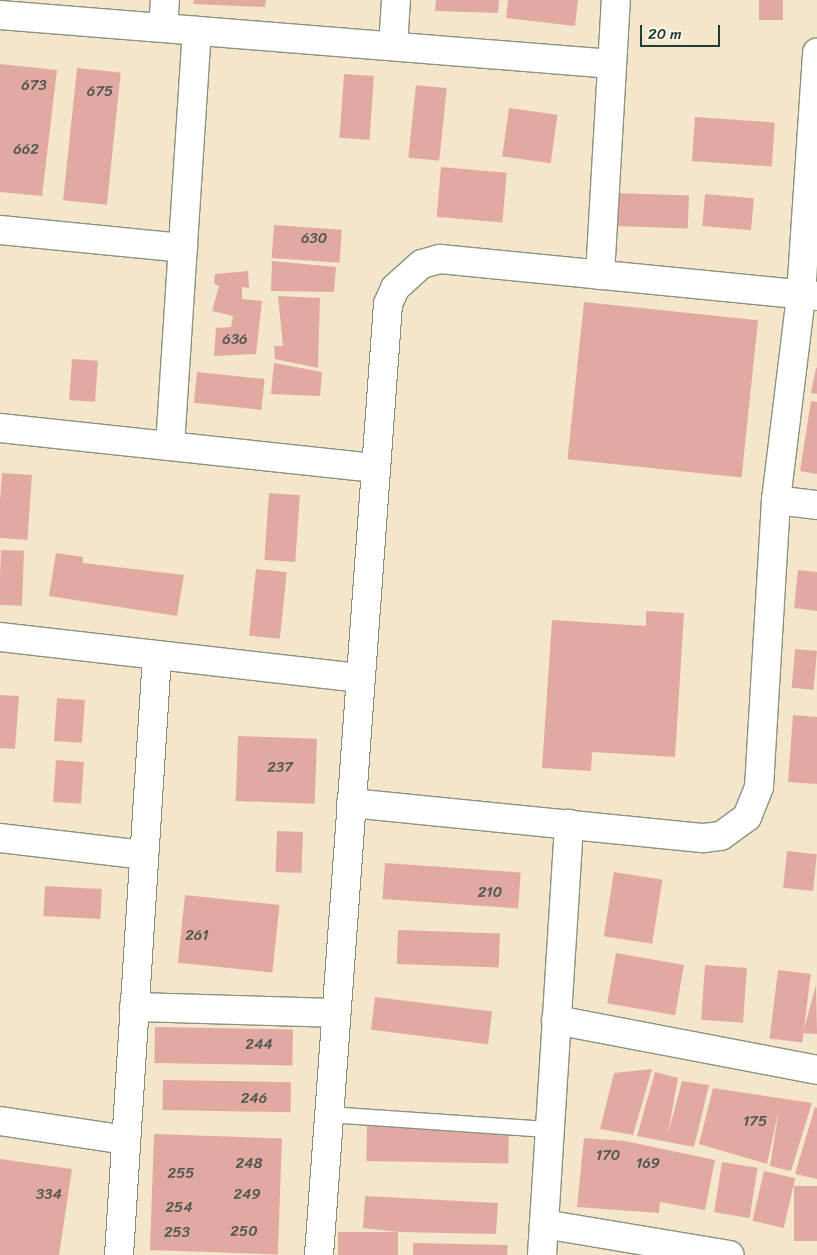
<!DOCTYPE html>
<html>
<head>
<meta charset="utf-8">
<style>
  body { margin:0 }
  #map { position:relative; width:817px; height:1255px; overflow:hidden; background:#f4e6ca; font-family:Sriracha,sans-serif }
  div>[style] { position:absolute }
  .building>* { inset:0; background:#e2a9a3; transform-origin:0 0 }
  .roads { filter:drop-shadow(1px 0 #8a927f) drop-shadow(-1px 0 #8a927f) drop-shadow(0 1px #8a927f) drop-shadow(0 -1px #8a927f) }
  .service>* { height:15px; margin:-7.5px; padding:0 7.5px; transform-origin:7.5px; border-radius:7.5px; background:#fff }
  .minor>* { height:28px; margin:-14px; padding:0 14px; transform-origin:14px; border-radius:14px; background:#fff }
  span { translate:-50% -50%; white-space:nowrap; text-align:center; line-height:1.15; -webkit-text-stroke:5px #fcf5e5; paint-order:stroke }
  .number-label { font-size:15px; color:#505850 }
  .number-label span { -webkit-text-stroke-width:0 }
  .scale { position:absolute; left:640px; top:25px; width:80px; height:22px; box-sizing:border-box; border:2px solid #1f3d34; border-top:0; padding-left:6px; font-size:15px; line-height:18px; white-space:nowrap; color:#1f3d34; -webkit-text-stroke:4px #fcf5e5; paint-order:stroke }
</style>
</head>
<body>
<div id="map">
  <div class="building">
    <i style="clip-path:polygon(194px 0,266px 0,265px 7px,193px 4px)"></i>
    <i style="clip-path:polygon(436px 0,499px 0,498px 13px,435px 11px)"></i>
    <i style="clip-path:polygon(508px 0,578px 0,575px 26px,506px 18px)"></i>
    <i style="left:759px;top:0;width:24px;height:20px"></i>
    <i style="clip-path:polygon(0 64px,57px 70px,42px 196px,0 192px)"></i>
    <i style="left:77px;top:68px;width:44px;height:133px;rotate:6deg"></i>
    <i style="left:344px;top:74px;width:30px;height:64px;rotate:4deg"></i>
    <i style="left:416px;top:85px;width:31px;height:73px;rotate:6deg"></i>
    <i style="left:509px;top:108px;width:49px;height:49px;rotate:8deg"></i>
    <i style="left:695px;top:117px;width:80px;height:44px;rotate:4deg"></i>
    <i style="left:441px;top:167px;width:66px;height:50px;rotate:5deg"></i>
    <i style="left:617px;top:193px;width:72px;height:33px;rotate:2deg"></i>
    <i style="left:705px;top:194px;width:49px;height:32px;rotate:5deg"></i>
    <i style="left:274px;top:225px;width:68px;height:33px;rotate:4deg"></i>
    <i style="clip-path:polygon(272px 261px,336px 267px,334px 292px,271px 291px)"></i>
    <i style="clip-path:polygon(248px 271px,249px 288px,242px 287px,242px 299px,262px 301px,256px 354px,214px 356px,216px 328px,231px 327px,233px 316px,212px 311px,219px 286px,214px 284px,215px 274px)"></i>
    <i style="clip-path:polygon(278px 296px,320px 298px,318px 368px,275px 359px,274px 346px,283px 346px)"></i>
    <i style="left:584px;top:302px;width:175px;height:158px;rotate:6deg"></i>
    <i style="left:72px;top:359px;width:26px;height:41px;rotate:4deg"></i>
    <i style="clip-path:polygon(274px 363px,322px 372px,320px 396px,271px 394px)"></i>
    <i style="clip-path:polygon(816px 368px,817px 368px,817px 394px,811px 393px)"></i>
    <i style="left:197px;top:372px;width:68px;height:31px;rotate:6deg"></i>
    <i style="clip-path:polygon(811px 401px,817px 402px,817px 474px,800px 471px)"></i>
    <i style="left:2px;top:473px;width:30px;height:65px;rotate:4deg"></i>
    <i style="left:269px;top:493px;width:31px;height:67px;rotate:4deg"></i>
    <i style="left:1px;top:550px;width:23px;height:55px;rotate:2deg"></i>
    <i style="clip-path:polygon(56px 553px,83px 557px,83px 563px,184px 575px,177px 616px,49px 596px)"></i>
    <i style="left:256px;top:569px;width:31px;height:67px;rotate:6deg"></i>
    <i style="clip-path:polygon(798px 570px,817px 572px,817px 611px,794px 608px)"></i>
    <i style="clip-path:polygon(646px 611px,684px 613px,675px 757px,592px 752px,591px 771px,542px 768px,552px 620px,646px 626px)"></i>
    <i style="left:795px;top:649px;width:22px;height:39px;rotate:5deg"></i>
    <i style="clip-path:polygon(0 695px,19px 696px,15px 749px,0 748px)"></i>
    <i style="left:57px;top:698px;width:28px;height:43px;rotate:4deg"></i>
    <i style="clip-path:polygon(793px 715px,817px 717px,817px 784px,788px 782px)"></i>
    <i style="left:238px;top:736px;width:79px;height:65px;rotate:2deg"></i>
    <i style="left:56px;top:760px;width:28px;height:42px;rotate:4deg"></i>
    <i style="left:277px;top:831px;width:26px;height:41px;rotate:2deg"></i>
    <i style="left:787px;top:851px;width:30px;height:37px;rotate:6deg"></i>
    <i style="left:385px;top:863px;width:136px;height:36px;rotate:4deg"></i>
    <i style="left:614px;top:872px;width:49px;height:65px;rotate:9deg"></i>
    <i style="left:45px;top:886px;width:57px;height:30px;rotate:3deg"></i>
    <i style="left:185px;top:895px;width:95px;height:68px;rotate:6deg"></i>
    <i style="left:398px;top:930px;width:102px;height:34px;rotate:2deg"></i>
    <i style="left:616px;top:953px;width:69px;height:51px;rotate:10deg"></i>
    <i style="left:705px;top:965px;width:42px;height:55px;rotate:4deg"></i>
    <i style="left:778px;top:970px;width:33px;height:69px;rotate:7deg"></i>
    <i style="clip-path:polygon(816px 985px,817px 1034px,803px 1033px)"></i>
    <i style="left:375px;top:997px;width:118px;height:33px;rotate:7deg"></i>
    <i style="left:155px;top:1027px;width:138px;height:36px;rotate:1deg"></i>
    <i style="clip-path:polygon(652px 1069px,633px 1135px,600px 1129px,614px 1073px)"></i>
    <i style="clip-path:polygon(655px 1072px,678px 1078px,668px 1134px,682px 1081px,709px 1085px,694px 1147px,637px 1136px)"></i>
    <i style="left:163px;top:1080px;width:128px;height:30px;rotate:1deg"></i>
    <i style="clip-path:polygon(713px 1088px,812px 1103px,791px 1171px,770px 1166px,779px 1109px,767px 1164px,699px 1144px)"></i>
    <i style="clip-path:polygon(815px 1107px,817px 1108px,817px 1179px,795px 1174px)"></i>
    <i style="left:367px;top:1124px;width:142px;height:37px;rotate:1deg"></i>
    <i style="left:154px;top:1134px;width:128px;height:116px;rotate:2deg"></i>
    <i style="clip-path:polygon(584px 1138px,625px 1141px,715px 1160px,705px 1210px,660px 1202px,659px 1213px,577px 1207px)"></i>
    <i style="clip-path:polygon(0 1159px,72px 1169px,59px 1255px,0 1255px)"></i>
    <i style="left:722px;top:1162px;width:36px;height:51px;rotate:9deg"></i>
    <i style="left:764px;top:1171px;width:32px;height:51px;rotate:13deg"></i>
    <i style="left:817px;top:1186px;width:55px;height:23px;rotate:90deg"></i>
    <i style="clip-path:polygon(365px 1196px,498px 1203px,496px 1234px,398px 1232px,398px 1255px,338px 1255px,338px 1232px,398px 1232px,363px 1228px)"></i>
    <i style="clip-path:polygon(413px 1243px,508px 1245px,507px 1255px,413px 1255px)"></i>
  </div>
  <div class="roads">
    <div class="service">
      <i style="left:328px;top:1114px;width:223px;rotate:3.9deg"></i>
    </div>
    <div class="minor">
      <i style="left:0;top:15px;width:614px;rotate:4.58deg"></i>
      <i style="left:163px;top:28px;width:28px;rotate:-86deg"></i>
      <i style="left:393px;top:46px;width:46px;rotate:-86.3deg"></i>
      <i style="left:0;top:230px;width:184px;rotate:5.6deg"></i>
      <i style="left:600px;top:275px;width:275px;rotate:-86.7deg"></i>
      <i style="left:0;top:428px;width:378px;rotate:6.1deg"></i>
      <i style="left:170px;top:446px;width:416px;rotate:-86.3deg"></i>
      <i style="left:776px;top:500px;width:41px;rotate:7deg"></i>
      <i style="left:0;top:637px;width:362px;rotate:6.5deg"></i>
      <i style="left:351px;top:803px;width:355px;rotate:5.7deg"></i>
      <i style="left:704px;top:838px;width:17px;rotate:-7deg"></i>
      <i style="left:721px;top:836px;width:32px;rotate:-36deg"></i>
      <i style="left:747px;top:817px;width:32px;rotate:-68deg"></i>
      <i style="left:759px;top:787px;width:288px;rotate:-86.6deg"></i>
      <i style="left:776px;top:500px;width:207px;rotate:-83deg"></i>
      <i style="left:801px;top:295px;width:243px;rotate:-86.2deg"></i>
      <i style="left:0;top:838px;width:145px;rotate:6.7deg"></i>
      <i style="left:134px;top:1007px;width:201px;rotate:1.7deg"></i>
      <i style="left:556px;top:1020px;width:266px;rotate:10.8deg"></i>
      <i style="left:0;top:1121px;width:126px;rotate:8.6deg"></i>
      <i style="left:544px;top:1224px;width:188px;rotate:9.5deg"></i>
      <i style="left:119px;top:1255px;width:600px;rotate:-86.37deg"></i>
      <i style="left:319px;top:1255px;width:953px;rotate:-85.85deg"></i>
      <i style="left:388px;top:304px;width:17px;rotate:-66deg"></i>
      <i style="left:395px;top:288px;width:36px;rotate:-42deg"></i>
      <i style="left:422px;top:264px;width:19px;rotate:-16deg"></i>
      <i style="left:440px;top:259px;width:379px;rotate:5.6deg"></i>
      <i style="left:542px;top:1255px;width:432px;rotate:-86.4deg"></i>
    </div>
  </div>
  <div class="number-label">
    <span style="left:34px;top:86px">673</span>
    <span style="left:100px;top:92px">675</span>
    <span style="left:26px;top:150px">662</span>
    <span style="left:314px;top:239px">630</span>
    <span style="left:235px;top:340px">636</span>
    <span style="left:280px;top:768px">237</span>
    <span style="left:490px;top:893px">210</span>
    <span style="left:197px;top:936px">261</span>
    <span style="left:259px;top:1045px">244</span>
    <span style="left:254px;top:1099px">246</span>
    <span style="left:755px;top:1122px">175</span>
    <span style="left:608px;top:1156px">170</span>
    <span style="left:249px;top:1164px">248</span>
    <span style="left:648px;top:1164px">169</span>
    <span style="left:181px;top:1174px">255</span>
    <span style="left:49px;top:1195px">334</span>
    <span style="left:247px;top:1195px">249</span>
    <span style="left:179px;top:1208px">254</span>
    <span style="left:244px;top:1232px">250</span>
    <span style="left:177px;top:1233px">253</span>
  </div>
  <div class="scale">20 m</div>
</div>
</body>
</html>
